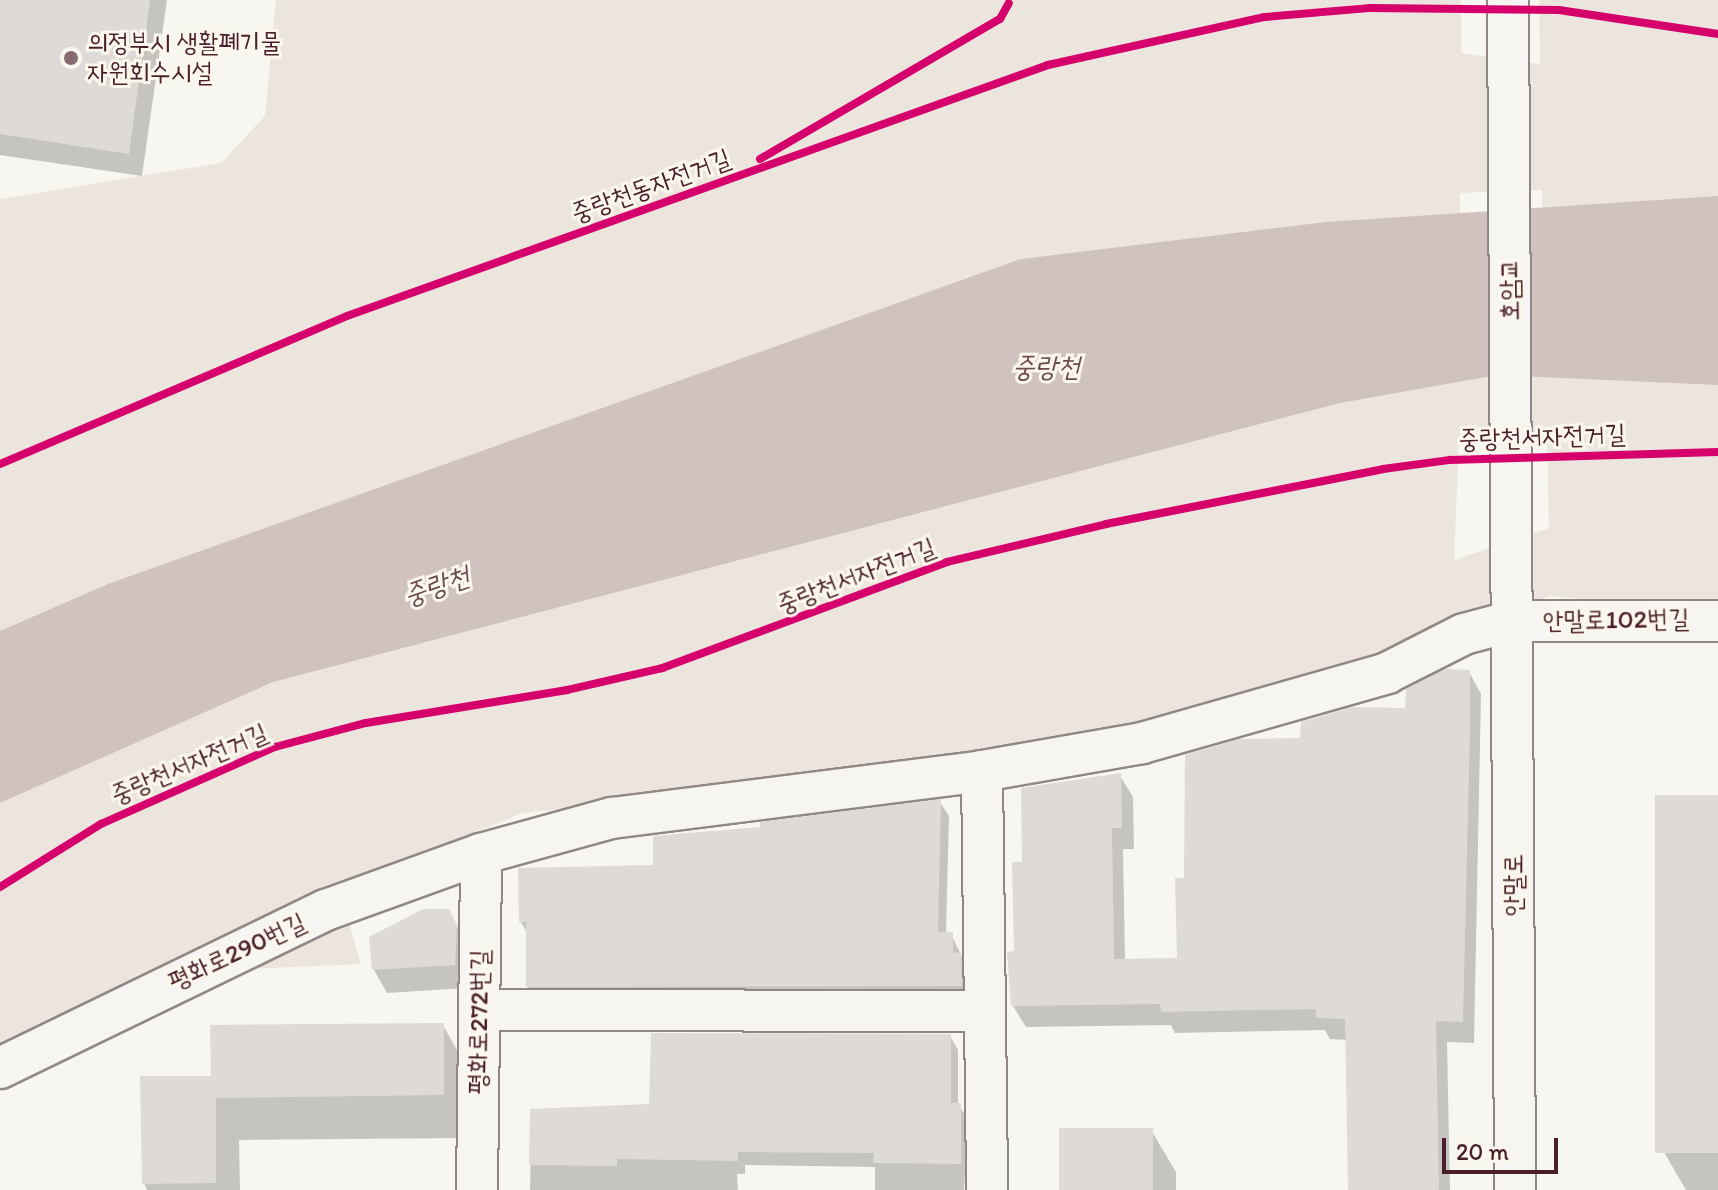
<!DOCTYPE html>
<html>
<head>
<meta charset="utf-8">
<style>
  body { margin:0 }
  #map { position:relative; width:1718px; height:1190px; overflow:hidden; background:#f8f6f0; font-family:Itim,"Poor Story",sans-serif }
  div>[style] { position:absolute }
  .green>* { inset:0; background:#ece5de }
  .water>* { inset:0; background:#d0c3bf }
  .shadow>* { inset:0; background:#0003 }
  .building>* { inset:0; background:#dedad7; transform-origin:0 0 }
  .roads { filter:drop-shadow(2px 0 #918787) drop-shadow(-2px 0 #918787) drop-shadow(0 2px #918787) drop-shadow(0 -2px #918787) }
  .minor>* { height:40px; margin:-20px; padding:0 20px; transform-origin:20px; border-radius:20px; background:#f6f5f1 }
  .cycleway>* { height:8px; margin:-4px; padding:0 4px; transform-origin:4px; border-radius:4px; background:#d6006c }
  .dots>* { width:22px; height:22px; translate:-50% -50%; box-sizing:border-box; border:4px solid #fbf7ec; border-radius:50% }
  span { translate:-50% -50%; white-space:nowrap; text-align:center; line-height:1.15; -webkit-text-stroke:6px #fbf7ec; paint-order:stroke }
  .poi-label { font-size:26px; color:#4a1f2b }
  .left { translate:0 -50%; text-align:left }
  .street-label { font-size:26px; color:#4a1f2b }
  .water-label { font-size:28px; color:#6d4a51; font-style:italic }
  .scale { position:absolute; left:1442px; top:1138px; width:116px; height:36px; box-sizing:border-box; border:4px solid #4a1f2b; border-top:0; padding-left:10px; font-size:24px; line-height:28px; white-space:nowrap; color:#4a1f2b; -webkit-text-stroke:6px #fbf7ec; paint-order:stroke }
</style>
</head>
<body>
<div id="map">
  <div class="green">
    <i style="clip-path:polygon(evenodd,276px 0,1461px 0,1461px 53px,1540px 64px,1539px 0,1718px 0,1718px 634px,1605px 601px,1550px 596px,1407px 651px,1137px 730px,712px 794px,523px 813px,338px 886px,361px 964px,139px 974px,0 1083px,0 199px,221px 163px,265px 116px,276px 0,1542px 190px,1545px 330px,1460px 342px,1460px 193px,1542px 190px,276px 0,1547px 438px,1549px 528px,1454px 560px,1459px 443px,1547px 438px)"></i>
  </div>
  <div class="water">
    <i style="clip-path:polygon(1718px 196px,1718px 385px,1497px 375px,1340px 403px,273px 682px,0 803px,0 631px,108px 584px,1021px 259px,1326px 222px)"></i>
  </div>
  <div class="shadow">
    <i style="clip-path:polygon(0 0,167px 0,142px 176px,0 155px)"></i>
    <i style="clip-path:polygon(1469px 672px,1481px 694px,1474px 1043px,1447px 1042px,1450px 1190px,1350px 1190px,1347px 1040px,1330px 1039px,1325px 1030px,1175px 1033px,1171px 1025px,1026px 1027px,1013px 1006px,1024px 864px,1120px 776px,1133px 797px,1134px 849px,1123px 849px,1125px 961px,1179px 960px,1186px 880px,1302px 740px,1407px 710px)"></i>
    <i style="clip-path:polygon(1718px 797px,1718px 1190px,1686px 1190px,1665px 1154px)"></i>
    <i style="clip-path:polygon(940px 802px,949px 816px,946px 934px,951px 934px,968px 969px,969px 1000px,537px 1001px,528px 987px,528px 934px,521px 922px,762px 829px)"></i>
    <i style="clip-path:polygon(448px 911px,462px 935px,467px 988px,387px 993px,374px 970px)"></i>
    <i style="clip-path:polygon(443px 1025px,467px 1068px,468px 1138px,239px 1140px,240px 1190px,147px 1190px,144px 1183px,213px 1078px)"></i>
    <i style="clip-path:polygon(950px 1036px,958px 1050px,958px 1105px,968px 1119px,964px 1190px,875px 1190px,875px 1167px,745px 1165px,745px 1174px,737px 1174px,738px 1190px,530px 1190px,532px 1111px,651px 1106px)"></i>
    <i style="clip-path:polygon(1151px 1130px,1176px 1172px,1176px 1190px,1061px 1190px)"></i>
  </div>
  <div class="building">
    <i style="clip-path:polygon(0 0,150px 0,129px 154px,0 134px)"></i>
    <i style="clip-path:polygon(1445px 669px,1470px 670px,1470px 727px,1463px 1022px,1436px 1021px,1439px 1190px,1348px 1190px,1345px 1019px,1316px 1018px,1316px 1009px,1161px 1012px,1160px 1004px,1011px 1006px,1007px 952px,1014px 951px,1012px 862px,1022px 862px,1021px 788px,1121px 773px,1122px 828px,1112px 828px,1114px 959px,1177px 958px,1175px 878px,1184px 878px,1185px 755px,1239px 739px,1300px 738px,1301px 722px,1352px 707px,1405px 708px,1406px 689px)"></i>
    <i style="left:1718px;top:795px;width:358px;height:63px;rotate:90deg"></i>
    <i style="clip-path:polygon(941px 799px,938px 932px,953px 932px,953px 953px,961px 952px,962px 986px,526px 987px,526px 922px,519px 922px,518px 868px,653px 865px,653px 836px,760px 827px,760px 822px)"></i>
    <i style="clip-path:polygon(423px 909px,449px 909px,457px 925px,455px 965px,372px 970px,369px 937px)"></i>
    <i style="clip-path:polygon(444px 1023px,444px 1095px,216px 1098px,216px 1183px,142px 1184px,140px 1076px,211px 1076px,210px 1025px)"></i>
    <i style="clip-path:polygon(651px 1033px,951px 1034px,951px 1103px,961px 1103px,961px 1164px,873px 1163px,874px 1153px,738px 1152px,738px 1161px,617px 1159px,617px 1166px,529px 1165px,530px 1109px,649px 1104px)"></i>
    <i style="left:1153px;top:1128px;width:62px;height:94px;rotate:90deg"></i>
  </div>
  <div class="roads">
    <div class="minor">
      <i style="left:1508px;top:0;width:1190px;rotate:89.66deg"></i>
      <i style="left:982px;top:771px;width:419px;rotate:89.3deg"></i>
      <i style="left:480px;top:1010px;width:504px;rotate:0.11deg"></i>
      <i style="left:0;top:1068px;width:362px;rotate:-25.9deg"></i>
      <i style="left:326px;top:910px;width:165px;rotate:-19.9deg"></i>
      <i style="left:481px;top:854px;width:136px;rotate:-15.4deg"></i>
      <i style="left:612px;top:818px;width:373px;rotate:-7.2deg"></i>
      <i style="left:982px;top:771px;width:162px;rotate:-9.9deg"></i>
      <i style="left:1142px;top:743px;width:255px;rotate:-15.9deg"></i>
      <i style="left:1387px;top:673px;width:86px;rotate:-26.9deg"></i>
      <i style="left:1464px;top:634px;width:51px;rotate:-14.9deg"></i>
      <i style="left:1513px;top:621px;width:205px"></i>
      <i style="left:477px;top:1190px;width:336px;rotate:-89.3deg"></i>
    </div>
  </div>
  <div class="cycleway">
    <i style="left:760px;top:159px;width:278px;rotate:-30.3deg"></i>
    <i style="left:1000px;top:19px;width:18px;rotate:-61deg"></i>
    <i style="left:0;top:464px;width:377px;rotate:-23.1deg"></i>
    <i style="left:347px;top:316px;width:745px;rotate:-19.7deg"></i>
    <i style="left:1048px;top:65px;width:222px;rotate:-12.5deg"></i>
    <i style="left:1265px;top:17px;width:104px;rotate:-4.9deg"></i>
    <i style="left:1369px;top:8px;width:190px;rotate:0.6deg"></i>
    <i style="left:1559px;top:10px;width:161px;rotate:8.6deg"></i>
    <i style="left:0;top:887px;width:119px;rotate:-32deg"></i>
    <i style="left:101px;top:824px;width:190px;rotate:-23.9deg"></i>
    <i style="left:275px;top:747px;width:94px;rotate:-14.8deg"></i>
    <i style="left:366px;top:723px;width:204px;rotate:-9.3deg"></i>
    <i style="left:567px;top:690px;width:98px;rotate:-13deg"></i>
    <i style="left:662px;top:668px;width:304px;rotate:-20.4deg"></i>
    <i style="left:947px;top:562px;width:163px;rotate:-13.4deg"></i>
    <i style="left:1106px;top:524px;width:282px;rotate:-11.2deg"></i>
    <i style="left:1383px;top:469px;width:68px;rotate:-7.7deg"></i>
    <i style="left:1450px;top:460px;width:268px;rotate:-1.7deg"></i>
  </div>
  <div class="dots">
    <i style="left:71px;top:58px;background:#876a70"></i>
  </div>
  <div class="poi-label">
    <span class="left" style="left:87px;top:58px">의정부시 생활폐기물<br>자원회수시설</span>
  </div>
  <div class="street-label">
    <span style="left:651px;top:186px;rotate:-20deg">중랑천동자전거길</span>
    <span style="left:1510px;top:290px;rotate:-91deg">호암교</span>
    <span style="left:1542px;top:437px;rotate:-2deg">중랑천서자전거길</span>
    <span style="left:856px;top:576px;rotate:-21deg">중랑천서자전거길</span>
    <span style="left:1616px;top:620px;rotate:-1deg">안말로102번길</span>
    <span style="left:189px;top:764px;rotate:-23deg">중랑천서자전거길</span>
    <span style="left:1514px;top:885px;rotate:-90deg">안말로</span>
    <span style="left:237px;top:952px;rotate:-25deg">평화로290번길</span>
    <span style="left:479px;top:1022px;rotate:-89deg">평화로272번길</span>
  </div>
  <div class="water-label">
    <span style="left:1046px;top:366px">중랑천</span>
    <span style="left:436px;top:585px;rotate:-19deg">중랑천</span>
  </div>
  <div class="scale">20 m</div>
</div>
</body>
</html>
